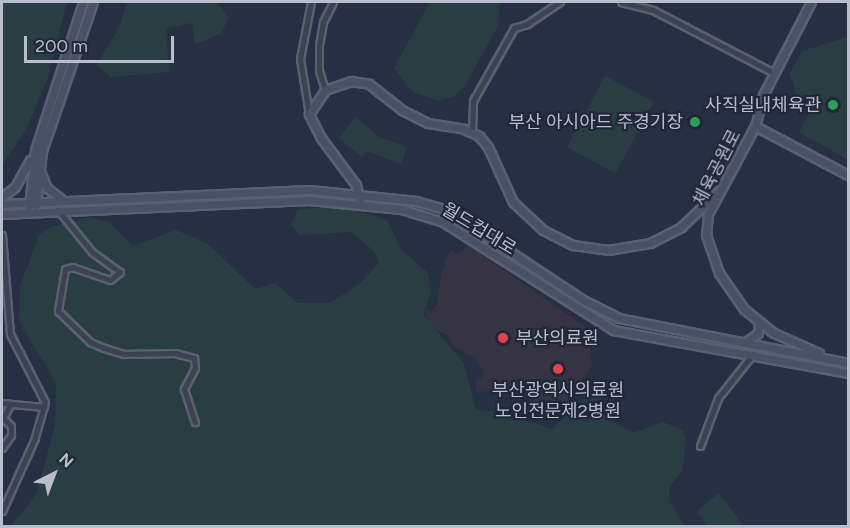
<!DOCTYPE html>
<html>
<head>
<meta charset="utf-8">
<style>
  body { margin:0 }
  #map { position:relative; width:850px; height:528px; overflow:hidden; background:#273042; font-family:Figtree,"Noto Sans KR",sans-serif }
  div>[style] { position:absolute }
  .medical>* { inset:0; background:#363343 }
  .green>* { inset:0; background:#293e43; transform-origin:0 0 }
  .roads { filter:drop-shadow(2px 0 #59606f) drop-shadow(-2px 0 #59606f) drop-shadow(0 2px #59606f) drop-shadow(0 -2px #59606f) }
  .street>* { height:5px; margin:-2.5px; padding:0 2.5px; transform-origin:2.5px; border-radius:2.5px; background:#3b4351 }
  .secondary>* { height:7px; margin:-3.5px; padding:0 3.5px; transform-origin:3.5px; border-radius:3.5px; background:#495164 }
  .dots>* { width:16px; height:16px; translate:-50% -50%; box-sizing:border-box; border:3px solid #202737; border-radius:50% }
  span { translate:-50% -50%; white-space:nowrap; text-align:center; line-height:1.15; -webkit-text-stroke:4.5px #202737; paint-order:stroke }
  .poi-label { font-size:18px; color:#b8becb }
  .right { translate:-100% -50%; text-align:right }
  .left { translate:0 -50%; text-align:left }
  .street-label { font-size:18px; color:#b8becb }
  .frame { position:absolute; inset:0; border:3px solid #b8becb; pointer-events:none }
  .north { position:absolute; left:24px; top:444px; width:60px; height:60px; -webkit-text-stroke:4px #202737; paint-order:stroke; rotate:42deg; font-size:16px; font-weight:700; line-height:24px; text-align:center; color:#b8becb }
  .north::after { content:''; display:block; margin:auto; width:21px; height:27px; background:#b8becb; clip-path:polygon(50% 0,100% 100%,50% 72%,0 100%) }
  .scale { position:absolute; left:24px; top:36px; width:150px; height:27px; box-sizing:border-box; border:3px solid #b8becb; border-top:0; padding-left:8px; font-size:18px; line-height:21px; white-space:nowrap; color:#b8becb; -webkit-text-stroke:4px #202737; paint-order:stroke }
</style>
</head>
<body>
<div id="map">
  <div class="medical">
    <i style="clip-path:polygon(469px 246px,587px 328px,592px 365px,565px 405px,536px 403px,509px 381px,494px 391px,476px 392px,476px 379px,482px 379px,483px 373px,476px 358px,453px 346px,447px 335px,431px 327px,424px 309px,430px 312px,437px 305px,441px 275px,450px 250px,458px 254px)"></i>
  </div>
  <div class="green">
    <i style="clip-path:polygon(2px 2px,67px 2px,47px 80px,26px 130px,2px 165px)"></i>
    <i style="clip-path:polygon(127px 2px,217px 2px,229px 18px,221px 33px,204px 41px,195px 43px,192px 23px,166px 28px,169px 72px,111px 77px,96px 65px,119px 28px)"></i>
    <i style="clip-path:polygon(430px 2px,499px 2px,500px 5px,498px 26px,466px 84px,454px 96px,439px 101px,413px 92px,394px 68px)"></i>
    <i style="clip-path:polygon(848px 37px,848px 160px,799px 132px,808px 115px,804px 102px,797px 98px,790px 73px,802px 51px)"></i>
    <i style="left:605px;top:76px;width:55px;height:81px;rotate:28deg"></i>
    <i style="clip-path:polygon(356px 117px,379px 137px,407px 147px,401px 164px,367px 151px,362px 157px,339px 138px)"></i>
    <i style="clip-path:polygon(341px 207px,387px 220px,401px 249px,428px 273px,431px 292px,423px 314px,464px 364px,476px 410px,501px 412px,552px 429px,590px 393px,601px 398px,600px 414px,632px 433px,663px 422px,683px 430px,686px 439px,683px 470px,669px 487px,669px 501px,685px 526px,11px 526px,36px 495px,55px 426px,56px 383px,19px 321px,20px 286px,39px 235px,51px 227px,88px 217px,109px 222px,133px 246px,176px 230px,208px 244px,255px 289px,275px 283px,298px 303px,330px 303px,361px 283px,379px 263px,374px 251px,351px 232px,299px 235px,291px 224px,298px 209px)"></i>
    <i style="clip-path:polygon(719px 493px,744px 526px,707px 526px,697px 511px)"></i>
  </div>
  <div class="roads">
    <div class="street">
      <i style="left:621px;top:2px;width:33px;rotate:14deg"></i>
      <i style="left:653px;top:10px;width:136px;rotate:27.5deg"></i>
      <i style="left:325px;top:90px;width:21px;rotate:-107deg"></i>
      <i style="left:319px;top:70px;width:25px;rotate:-90deg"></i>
      <i style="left:319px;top:45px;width:23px;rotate:-80deg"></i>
      <i style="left:323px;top:22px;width:22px;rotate:-63deg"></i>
      <i style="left:309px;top:114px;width:56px;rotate:-99.3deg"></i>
      <i style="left:300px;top:59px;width:58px;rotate:-79.1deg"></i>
      <i style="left:472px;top:132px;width:31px;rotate:-88deg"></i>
      <i style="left:473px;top:101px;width:84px;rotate:-60.7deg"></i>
      <i style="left:514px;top:28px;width:14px;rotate:-17deg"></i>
      <i style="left:527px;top:24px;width:40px;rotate:-34deg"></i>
      <i style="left:58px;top:210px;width:54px;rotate:51deg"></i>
      <i style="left:92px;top:252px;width:34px;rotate:36deg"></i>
      <i style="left:120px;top:272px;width:13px;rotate:141deg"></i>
      <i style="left:110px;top:280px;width:39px;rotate:-161deg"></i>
      <i style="left:73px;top:267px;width:8px;rotate:166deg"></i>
      <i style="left:65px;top:269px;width:43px;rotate:99.5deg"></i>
      <i style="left:58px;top:311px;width:45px;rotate:44.1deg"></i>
      <i style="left:90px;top:342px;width:15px;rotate:23deg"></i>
      <i style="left:104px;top:348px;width:21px;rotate:17deg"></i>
      <i style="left:124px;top:354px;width:51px;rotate:-1.1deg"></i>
      <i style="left:175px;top:353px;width:20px;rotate:15deg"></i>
      <i style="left:194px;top:358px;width:10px;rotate:84deg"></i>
      <i style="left:195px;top:368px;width:24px;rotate:118deg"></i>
      <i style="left:184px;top:389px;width:35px;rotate:72deg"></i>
      <i style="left:2px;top:235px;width:99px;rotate:85.4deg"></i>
      <i style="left:10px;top:334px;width:76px;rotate:62.8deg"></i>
      <i style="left:45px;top:402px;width:37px;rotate:106deg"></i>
      <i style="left:35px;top:438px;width:80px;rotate:114.3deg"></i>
      <i style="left:2px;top:403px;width:42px;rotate:5.4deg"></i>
      <i style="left:700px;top:446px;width:51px;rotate:-69.4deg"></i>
      <i style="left:718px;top:398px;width:56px;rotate:-51.5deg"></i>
      <i style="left:2px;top:448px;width:16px;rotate:-55deg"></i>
      <i style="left:11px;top:435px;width:9px;rotate:-90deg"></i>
      <i style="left:11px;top:426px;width:11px;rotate:-135deg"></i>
      <i style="left:3px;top:418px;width:15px;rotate:-62deg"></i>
    </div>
    <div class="secondary">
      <i style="left:811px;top:2px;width:105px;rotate:117.3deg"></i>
      <i style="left:763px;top:95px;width:32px;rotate:104deg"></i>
      <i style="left:755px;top:126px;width:100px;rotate:118.1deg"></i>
      <i style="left:708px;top:214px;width:21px;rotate:95deg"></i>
      <i style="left:706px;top:235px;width:40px;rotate:71.1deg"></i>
      <i style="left:719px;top:273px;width:44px;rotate:55.2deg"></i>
      <i style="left:744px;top:309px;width:38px;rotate:39deg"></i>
      <i style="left:774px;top:333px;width:49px;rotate:24deg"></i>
      <i style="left:755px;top:126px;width:105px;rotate:27.8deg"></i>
      <i style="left:40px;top:171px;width:18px;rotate:68deg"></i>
      <i style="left:47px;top:188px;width:18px;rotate:38deg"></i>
      <i style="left:2px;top:197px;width:16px;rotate:-38deg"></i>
      <i style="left:15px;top:187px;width:31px;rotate:-61deg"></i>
      <i style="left:2px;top:204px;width:308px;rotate:-2.6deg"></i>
      <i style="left:310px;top:190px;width:107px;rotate:5.9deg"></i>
      <i style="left:416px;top:201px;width:32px;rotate:16deg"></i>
      <i style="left:447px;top:210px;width:163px;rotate:33.5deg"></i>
      <i style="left:583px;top:300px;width:40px;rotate:26.6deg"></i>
      <i style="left:619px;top:318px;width:233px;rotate:11.1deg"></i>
      <i style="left:36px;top:205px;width:54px;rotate:-83.7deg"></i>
      <i style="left:42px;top:151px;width:157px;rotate:-71.1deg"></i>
      <i style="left:361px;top:205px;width:21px;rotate:-104deg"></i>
      <i style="left:356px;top:185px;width:59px;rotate:-126.7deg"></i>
      <i style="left:321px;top:138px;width:27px;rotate:-117deg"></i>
      <i style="left:309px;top:114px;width:29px;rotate:-56deg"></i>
      <i style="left:325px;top:90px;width:28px;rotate:-19deg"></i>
      <i style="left:351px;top:81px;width:18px;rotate:9deg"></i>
      <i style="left:369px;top:84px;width:42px;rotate:38.2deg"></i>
      <i style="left:402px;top:110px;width:29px;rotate:27deg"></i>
      <i style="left:428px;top:123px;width:36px;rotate:9deg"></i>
      <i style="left:464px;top:129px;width:17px;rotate:25deg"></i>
      <i style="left:479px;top:136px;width:14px;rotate:51deg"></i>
      <i style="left:488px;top:147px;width:60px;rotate:65.6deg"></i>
      <i style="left:513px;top:202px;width:41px;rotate:43deg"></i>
      <i style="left:543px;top:230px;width:34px;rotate:27deg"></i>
      <i style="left:573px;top:245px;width:35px;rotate:8deg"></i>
      <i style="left:608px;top:250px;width:43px;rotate:-9.5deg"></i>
      <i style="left:650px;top:243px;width:35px;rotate:-27deg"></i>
      <i style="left:681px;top:227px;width:54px;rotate:-43.5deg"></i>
      <i style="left:29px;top:206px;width:56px;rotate:-83.9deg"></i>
      <i style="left:35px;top:150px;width:156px;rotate:-72deg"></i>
      <i style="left:2px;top:214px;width:307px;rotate:-2.6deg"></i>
      <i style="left:309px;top:200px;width:92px;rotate:5.6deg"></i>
      <i style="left:401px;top:209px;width:44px;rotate:17.2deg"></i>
      <i style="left:443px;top:222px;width:201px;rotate:32.4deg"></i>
      <i style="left:613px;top:330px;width:239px;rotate:10.4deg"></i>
      <i style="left:746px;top:342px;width:15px;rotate:-37deg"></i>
      <i style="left:758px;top:333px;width:11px;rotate:-85deg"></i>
    </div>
  </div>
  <div class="dots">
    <i style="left:833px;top:105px;background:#2e9e5b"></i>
    <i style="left:695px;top:122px;background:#2e9e5b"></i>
    <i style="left:503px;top:338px;background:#e0444e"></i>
    <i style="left:558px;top:369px;background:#e0444e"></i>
  </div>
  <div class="poi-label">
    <span class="right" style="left:821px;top:105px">사직실내체육관</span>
    <span class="right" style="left:683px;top:122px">부산 아시아드 주경기장</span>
    <span class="left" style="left:516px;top:338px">부산의료원</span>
    <span style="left:558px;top:401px">부산광역시의료원<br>노인전문제2병원</span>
  </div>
  <div class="street-label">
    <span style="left:717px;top:168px;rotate:-63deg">체육공원로</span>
    <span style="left:479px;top:229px;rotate:31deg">월드컵대로</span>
  </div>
  <div class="frame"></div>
  <div class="north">N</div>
  <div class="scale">200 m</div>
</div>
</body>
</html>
